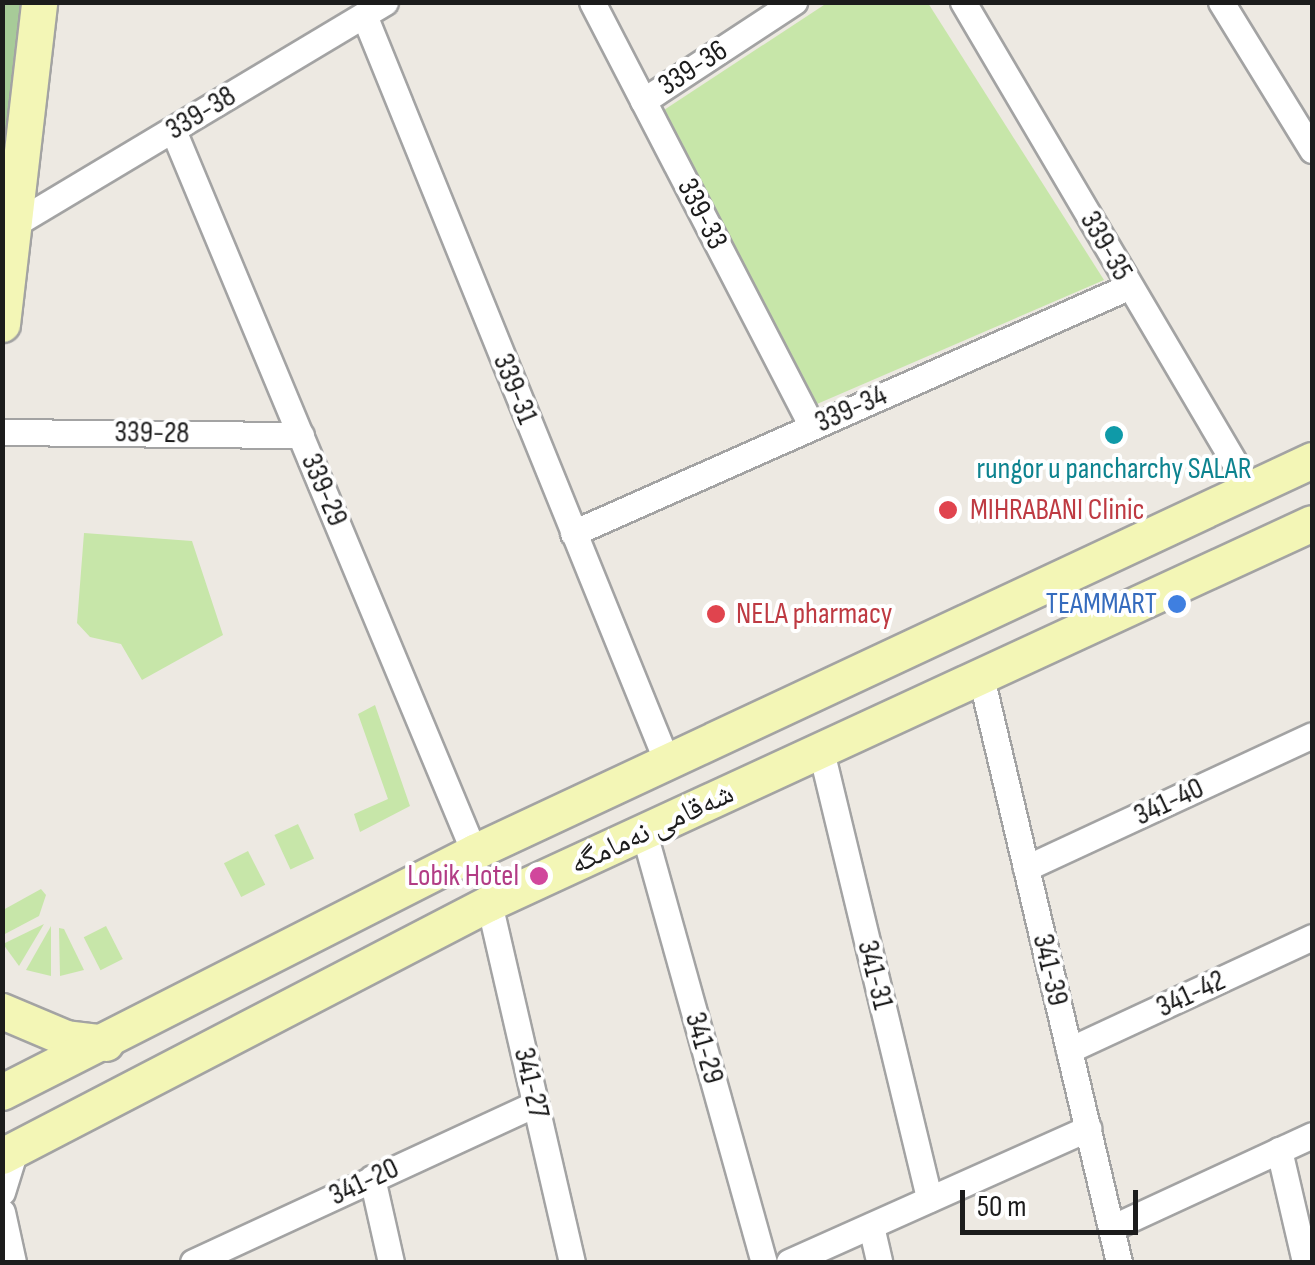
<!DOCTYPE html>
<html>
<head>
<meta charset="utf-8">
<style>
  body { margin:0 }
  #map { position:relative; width:1315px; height:1265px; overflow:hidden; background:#ede9e2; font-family:"Sofia Sans Condensed","Noto Naskh Arabic",sans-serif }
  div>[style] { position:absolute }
  .grass>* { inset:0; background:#c7e6a9; transform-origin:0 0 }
  .forest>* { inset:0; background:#a7cb98 }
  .roads { filter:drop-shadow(2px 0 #a3a3a3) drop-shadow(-2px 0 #a3a3a3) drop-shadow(0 2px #a3a3a3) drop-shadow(0 -2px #a3a3a3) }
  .minor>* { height:25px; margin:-12.5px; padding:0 12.5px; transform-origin:12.5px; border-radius:12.5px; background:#fff }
  .secondary>* { height:35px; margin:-17.5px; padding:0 17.5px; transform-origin:17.5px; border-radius:17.5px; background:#f3f6b6 }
  .dots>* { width:28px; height:28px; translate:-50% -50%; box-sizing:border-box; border:5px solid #fff; border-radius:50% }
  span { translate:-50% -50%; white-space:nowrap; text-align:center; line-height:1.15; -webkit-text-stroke:8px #fff; paint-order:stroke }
  .street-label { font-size:30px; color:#1c1c1c }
  .culture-label { font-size:30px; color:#0d838f }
  .health-label { font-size:30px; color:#be3a42 }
  .left { translate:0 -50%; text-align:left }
  .shop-label { font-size:30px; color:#366cbe }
  .right { translate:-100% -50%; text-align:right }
  .hotel-label { font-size:30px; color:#b23c85 }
  .frame { position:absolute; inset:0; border:5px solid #1c1c1c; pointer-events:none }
  .scale { position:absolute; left:960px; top:1190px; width:178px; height:45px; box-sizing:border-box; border:5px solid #1c1c1c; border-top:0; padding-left:12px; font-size:30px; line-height:35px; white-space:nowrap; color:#1c1c1c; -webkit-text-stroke:8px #fff; paint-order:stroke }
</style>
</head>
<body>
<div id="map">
  <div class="grass">
    <i style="clip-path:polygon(827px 3px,928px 3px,1104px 280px,817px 404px,664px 110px)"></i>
    <i style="clip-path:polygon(84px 533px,192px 541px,223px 635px,142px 680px,121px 644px,90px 637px,77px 623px)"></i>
    <i style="clip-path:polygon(375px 705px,410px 806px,360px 832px,354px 814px,388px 799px,358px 714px)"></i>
    <i style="left:298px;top:824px;width:38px;height:26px;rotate:65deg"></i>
    <i style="left:248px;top:851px;width:38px;height:27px;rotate:63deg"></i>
    <i style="clip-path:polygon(41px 889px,46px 895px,39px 916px,3px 935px,3px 910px)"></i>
    <i style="clip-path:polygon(44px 924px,19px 966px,3px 944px)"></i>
    <i style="clip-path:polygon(51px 926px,51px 976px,26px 970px)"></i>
    <i style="left:106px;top:926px;width:37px;height:25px;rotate:63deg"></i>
    <i style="clip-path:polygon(59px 928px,64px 929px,84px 970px,60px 976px)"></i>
  </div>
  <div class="forest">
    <i style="clip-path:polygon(3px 3px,30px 3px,3px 259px)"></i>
  </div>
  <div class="roads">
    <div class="minor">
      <i style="left:592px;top:2px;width:478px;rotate:62.6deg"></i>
      <i style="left:963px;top:2px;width:565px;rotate:59.49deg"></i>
      <i style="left:1221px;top:2px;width:174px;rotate:58.4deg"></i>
      <i style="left:364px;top:15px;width:806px;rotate:67.92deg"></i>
      <i style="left:643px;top:101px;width:181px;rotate:-33.3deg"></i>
      <i style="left:173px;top:130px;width:782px;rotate:67.37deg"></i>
      <i style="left:16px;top:223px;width:430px;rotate:-30.9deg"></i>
      <i style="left:2px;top:432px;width:299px;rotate:0.6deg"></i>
      <i style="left:573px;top:533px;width:609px;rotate:-23.91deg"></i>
      <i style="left:981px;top:677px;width:601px;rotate:76.73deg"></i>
      <i style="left:821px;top:751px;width:461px;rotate:76.4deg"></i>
      <i style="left:644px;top:833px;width:445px;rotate:74.4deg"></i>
      <i style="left:1026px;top:868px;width:315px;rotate:-24.9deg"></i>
      <i style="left:489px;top:903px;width:368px;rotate:77deg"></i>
      <i style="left:1069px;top:1050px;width:268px;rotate:-24.9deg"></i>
      <i style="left:1279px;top:1150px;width:115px;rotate:76.9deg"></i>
      <i style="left:372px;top:1178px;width:86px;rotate:77.3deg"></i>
      <i style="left:2px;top:1192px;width:44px;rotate:-72.8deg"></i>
      <i style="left:2px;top:1212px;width:51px;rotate:77.6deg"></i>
      <i style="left:871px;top:1226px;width:37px;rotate:77deg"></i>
      <i style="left:1111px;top:1228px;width:221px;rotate:-24.8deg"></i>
      <i style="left:193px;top:1262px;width:377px;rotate:-24.8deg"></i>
      <i style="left:789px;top:1262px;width:328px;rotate:-24.1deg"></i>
    </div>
    <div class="secondary">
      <i style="left:2px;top:324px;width:324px;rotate:-83.4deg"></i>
      <i style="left:2px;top:1011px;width:69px;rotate:22.9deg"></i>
      <i style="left:66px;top:1038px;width:40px;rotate:7.1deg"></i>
      <i style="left:2px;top:1092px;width:530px;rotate:-26.95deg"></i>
      <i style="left:474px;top:852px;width:925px;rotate:-25.07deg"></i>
      <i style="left:2px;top:1156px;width:549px;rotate:-27.45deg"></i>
      <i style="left:489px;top:903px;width:906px;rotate:-24.78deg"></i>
    </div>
  </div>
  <div class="dots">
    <i style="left:1114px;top:435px;background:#0f9aa8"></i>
    <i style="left:948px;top:510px;background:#e0444e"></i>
    <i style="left:1177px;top:604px;background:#3f7fe0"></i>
    <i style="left:716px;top:614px;background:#e0444e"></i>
    <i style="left:539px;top:876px;background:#d1479c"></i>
  </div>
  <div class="street-label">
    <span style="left:693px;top:68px;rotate:-33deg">339-36</span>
    <span style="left:201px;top:113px;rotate:-31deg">339-38</span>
    <span style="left:702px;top:214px;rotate:63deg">339-33</span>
    <span style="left:1106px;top:246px;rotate:60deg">339-35</span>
    <span style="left:515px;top:389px;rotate:68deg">339-31</span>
    <span style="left:851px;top:409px;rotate:-24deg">339-34</span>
    <span style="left:152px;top:433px;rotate:1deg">339-28</span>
    <span style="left:324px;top:490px;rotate:67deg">339-29</span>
    <span style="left:1169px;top:802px;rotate:-25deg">341-40</span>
    <span style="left:652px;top:829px;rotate:-25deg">شەقامی نەمامگە</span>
    <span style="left:1050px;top:970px;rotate:77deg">341-39</span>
    <span style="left:875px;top:975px;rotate:76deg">341-31</span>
    <span style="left:1191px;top:994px;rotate:-25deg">341-42</span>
    <span style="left:704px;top:1048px;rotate:74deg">341-29</span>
    <span style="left:531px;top:1083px;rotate:77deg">341-27</span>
    <span style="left:364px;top:1182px;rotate:-25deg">341-20</span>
  </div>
  <div class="culture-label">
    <span style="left:1114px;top:469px">rungor u pancharchy SALAR</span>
  </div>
  <div class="health-label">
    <span class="left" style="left:970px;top:510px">MIHRABANI Clinic</span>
    <span class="left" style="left:736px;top:614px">NELA pharmacy</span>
  </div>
  <div class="shop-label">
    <span class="right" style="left:1157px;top:604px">TEAMMART</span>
  </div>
  <div class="hotel-label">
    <span class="right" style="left:519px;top:876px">Lobik Hotel</span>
  </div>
  <div class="frame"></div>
  <div class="scale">50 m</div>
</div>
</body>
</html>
